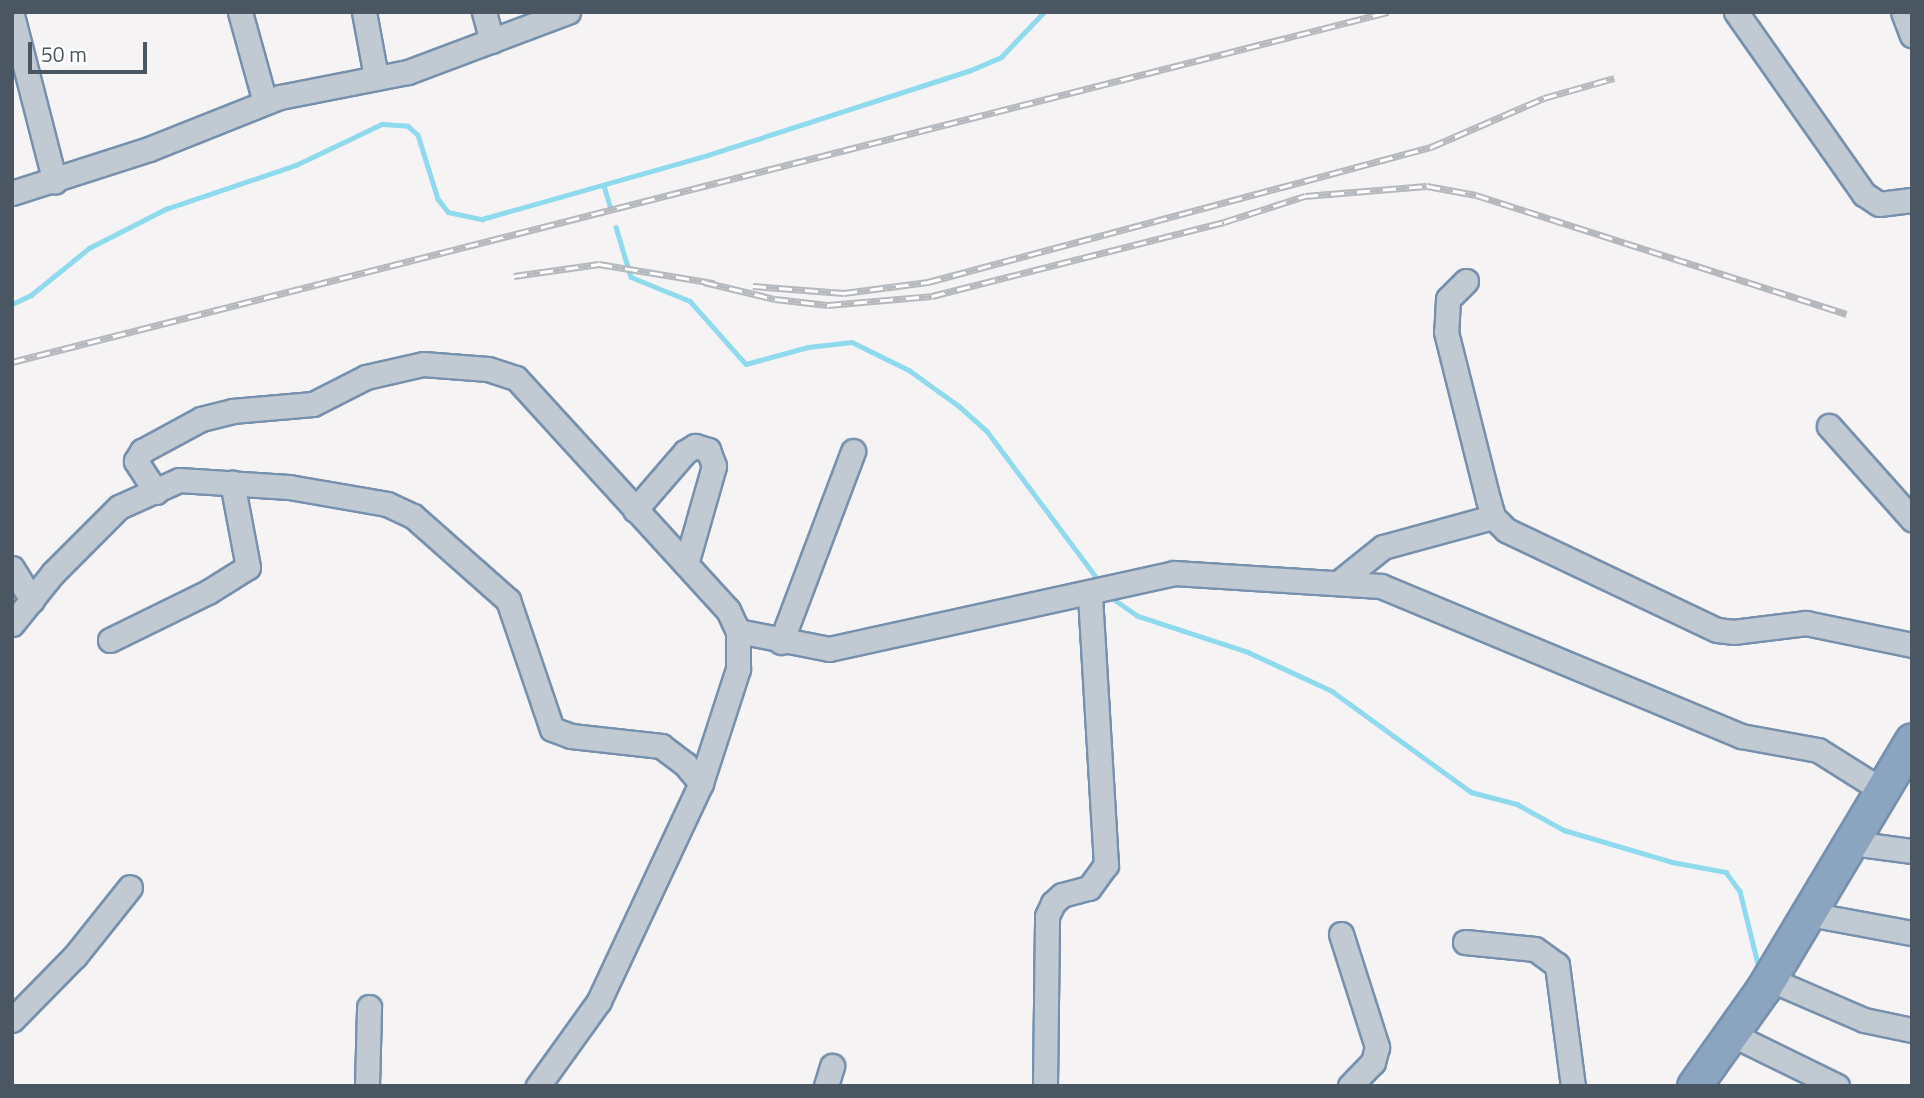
<!DOCTYPE html>
<html>
<head>
<meta charset="utf-8">
<style>
  body { margin:0 }
  #map { position:relative; width:1924px; height:1098px; overflow:hidden; background:#f5f3f3; font-family:"Titillium Web",sans-serif }
  div>[style] { position:absolute }
  .stream>* { height:4.5px; margin:-2.25px; padding:0 2.25px; transform-origin:2.25px; border-radius:2.25px; background:#90daee }
  .roads { filter:drop-shadow(2px 0 #7690ad) drop-shadow(-2px 0 #7690ad) drop-shadow(0 2px #7690ad) drop-shadow(0 -2px #7690ad) }
  .minor>* { height:23px; margin:-11.5px; padding:0 11.5px; transform-origin:11.5px; border-radius:11.5px; background:#c1cad2 }
  .highway>* { height:33px; margin:-16.5px; padding:0 16.5px; transform-origin:16.5px; border-radius:16.5px; background:#8ba5c1 }
  .rail>* { height:7px; margin-top:-3.5px; transform-origin:0; background:repeating-linear-gradient(90deg,#fff 0 13px,#b5b8bd 0 26px); box-sizing:border-box; border-block:2px solid #b5b8bd }
  span { translate:-50% -50%; white-space:nowrap; text-align:center; line-height:1.15; -webkit-text-stroke:7px #fff; paint-order:stroke }
  .frame { position:absolute; inset:0; border:14px solid #4a5661; pointer-events:none }
  .scale { position:absolute; left:28px; top:42px; width:119px; height:32px; box-sizing:border-box; border:4px solid #4a5661; border-top:0; padding-left:9px; font-size:21px; line-height:24px; white-space:nowrap; color:#4a5661; -webkit-text-stroke:5px #fff; paint-order:stroke }
</style>
</head>
<body>
<div id="map">
  <div class="stream">
    <i style="left:604px;top:186px;width:21px;rotate:73deg"></i>
    <i style="left:616px;top:227px;width:52px;rotate:73.3deg"></i>
    <i style="left:631px;top:277px;width:64px;rotate:22.1deg"></i>
    <i style="left:690px;top:301px;width:84px;rotate:48.4deg"></i>
    <i style="left:746px;top:364px;width:64px;rotate:-15.3deg"></i>
    <i style="left:808px;top:347px;width:44px;rotate:-6.5deg"></i>
    <i style="left:852px;top:342px;width:64px;rotate:26.2deg"></i>
    <i style="left:909px;top:370px;width:62px;rotate:35.8deg"></i>
    <i style="left:959px;top:406px;width:38px;rotate:42deg"></i>
    <i style="left:987px;top:431px;width:184px;rotate:53.2deg"></i>
    <i style="left:12px;top:304px;width:21px;rotate:-25deg"></i>
    <i style="left:31px;top:295px;width:75px;rotate:-39deg"></i>
    <i style="left:89px;top:248px;width:86px;rotate:-26.9deg"></i>
    <i style="left:166px;top:209px;width:137px;rotate:-18.7deg"></i>
    <i style="left:296px;top:165px;width:95px;rotate:-25.5deg"></i>
    <i style="left:382px;top:124px;width:26px;rotate:4deg"></i>
    <i style="left:408px;top:126px;width:13px;rotate:42deg"></i>
    <i style="left:418px;top:135px;width:67px;rotate:72.6deg"></i>
    <i style="left:438px;top:199px;width:16px;rotate:52deg"></i>
    <i style="left:448px;top:212px;width:35px;rotate:12deg"></i>
    <i style="left:482px;top:219px;width:235px;rotate:-15.8deg"></i>
    <i style="left:708px;top:155px;width:276px;rotate:-17.9deg"></i>
    <i style="left:971px;top:70px;width:33px;rotate:-23deg"></i>
    <i style="left:1001px;top:57px;width:62px;rotate:-46.3deg"></i>
    <i style="left:1115px;top:600px;width:28px;rotate:35deg"></i>
    <i style="left:1138px;top:616px;width:116px;rotate:18.1deg"></i>
    <i style="left:1248px;top:652px;width:93px;rotate:24.9deg"></i>
    <i style="left:1332px;top:691px;width:172px;rotate:36deg"></i>
    <i style="left:1471px;top:792px;width:48px;rotate:14.6deg"></i>
    <i style="left:1517px;top:804px;width:54px;rotate:29deg"></i>
    <i style="left:1564px;top:830px;width:113px;rotate:16.5deg"></i>
    <i style="left:1672px;top:862px;width:55px;rotate:10.5deg"></i>
    <i style="left:1726px;top:872px;width:24px;rotate:54deg"></i>
    <i style="left:1740px;top:891px;width:79px;rotate:76.1deg"></i>
  </div>
  <div class="roads">
    <div class="minor">
      <i style="left:240px;top:12px;width:93px;rotate:74.5deg"></i>
      <i style="left:364px;top:12px;width:66px;rotate:79.5deg"></i>
      <i style="left:484px;top:12px;width:30px;rotate:75deg"></i>
      <i style="left:1736px;top:12px;width:223px;rotate:54.9deg"></i>
      <i style="left:1864px;top:194px;width:18px;rotate:34deg"></i>
      <i style="left:1879px;top:204px;width:33px;rotate:-7deg"></i>
      <i style="left:1903px;top:12px;width:25px;rotate:69deg"></i>
      <i style="left:12px;top:15px;width:172px;rotate:75.6deg"></i>
      <i style="left:12px;top:193px;width:144px;rotate:-17.8deg"></i>
      <i style="left:149px;top:149px;width:141px;rotate:-21.7deg"></i>
      <i style="left:280px;top:97px;width:130px;rotate:-11.1deg"></i>
      <i style="left:408px;top:72px;width:171px;rotate:-20.6deg"></i>
      <i style="left:1466px;top:281px;width:25px;rotate:135deg"></i>
      <i style="left:1448px;top:299px;width:33px;rotate:93deg"></i>
      <i style="left:1446px;top:332px;width:172px;rotate:75.9deg"></i>
      <i style="left:1488px;top:499px;width:19px;rotate:74deg"></i>
      <i style="left:1493px;top:517px;width:18px;rotate:45deg"></i>
      <i style="left:1506px;top:530px;width:233px;rotate:25.4deg"></i>
      <i style="left:1717px;top:630px;width:16px;rotate:7deg"></i>
      <i style="left:1733px;top:632px;width:74px;rotate:-7deg"></i>
      <i style="left:1806px;top:623px;width:108px;rotate:11.7deg"></i>
      <i style="left:1829px;top:426px;width:125px;rotate:48.3deg"></i>
      <i style="left:156px;top:492px;width:37px;rotate:-123deg"></i>
      <i style="left:136px;top:461px;width:12px;rotate:-59deg"></i>
      <i style="left:142px;top:451px;width:67px;rotate:-28.5deg"></i>
      <i style="left:201px;top:419px;width:32px;rotate:-14deg"></i>
      <i style="left:232px;top:411px;width:81px;rotate:-4.9deg"></i>
      <i style="left:313px;top:404px;width:59px;rotate:-27deg"></i>
      <i style="left:366px;top:377px;width:58px;rotate:-12.8deg"></i>
      <i style="left:423px;top:364px;width:65px;rotate:4.4deg"></i>
      <i style="left:488px;top:369px;width:29px;rotate:18deg"></i>
      <i style="left:516px;top:378px;width:314px;rotate:47.6deg"></i>
      <i style="left:728px;top:610px;width:23px;rotate:65deg"></i>
      <i style="left:738px;top:631px;width:38px;rotate:90deg"></i>
      <i style="left:738px;top:669px;width:120px;rotate:108deg"></i>
      <i style="left:701px;top:783px;width:241px;rotate:115.1deg"></i>
      <i style="left:599px;top:1001px;width:105px;rotate:125.7deg"></i>
      <i style="left:635px;top:510px;width:77px;rotate:-49.2deg"></i>
      <i style="left:685px;top:452px;width:12px;rotate:-31deg"></i>
      <i style="left:695px;top:446px;width:14px;rotate:17deg"></i>
      <i style="left:708px;top:450px;width:17px;rotate:69deg"></i>
      <i style="left:714px;top:466px;width:102px;rotate:105.9deg"></i>
      <i style="left:12px;top:568px;width:38px;rotate:58deg"></i>
      <i style="left:1338px;top:583px;width:58px;rotate:-38.7deg"></i>
      <i style="left:1383px;top:547px;width:114px;rotate:-15.3deg"></i>
      <i style="left:12px;top:624px;width:65px;rotate:-51.2deg"></i>
      <i style="left:53px;top:573px;width:93px;rotate:-45deg"></i>
      <i style="left:119px;top:507px;width:66px;rotate:-24.2deg"></i>
      <i style="left:179px;top:480px;width:110px;rotate:3.6deg"></i>
      <i style="left:289px;top:487px;width:99px;rotate:9.8deg"></i>
      <i style="left:387px;top:504px;width:29px;rotate:25deg"></i>
      <i style="left:413px;top:516px;width:127px;rotate:41.5deg"></i>
      <i style="left:508px;top:600px;width:136px;rotate:71.2deg"></i>
      <i style="left:552px;top:729px;width:20px;rotate:20deg"></i>
      <i style="left:571px;top:736px;width:91px;rotate:6.3deg"></i>
      <i style="left:661px;top:746px;width:30px;rotate:37deg"></i>
      <i style="left:685px;top:764px;width:25px;rotate:50deg"></i>
      <i style="left:738px;top:631px;width:93px;rotate:11.2deg"></i>
      <i style="left:829px;top:649px;width:353px;rotate:-12.4deg"></i>
      <i style="left:1174px;top:573px;width:207px;rotate:3.6deg"></i>
      <i style="left:1381px;top:586px;width:390px;rotate:22.6deg"></i>
      <i style="left:1741px;top:736px;width:78px;rotate:10.3deg"></i>
      <i style="left:1818px;top:750px;width:77px;rotate:32.2deg"></i>
      <i style="left:110px;top:640px;width:109px;rotate:-26.1deg"></i>
      <i style="left:208px;top:592px;width:47px;rotate:-32deg"></i>
      <i style="left:248px;top:567px;width:86px;rotate:-100.7deg"></i>
      <i style="left:781px;top:642px;width:204px;rotate:-69.3deg"></i>
      <i style="left:1852px;top:843px;width:61px;rotate:7.6deg"></i>
      <i style="left:1809px;top:914px;width:105px;rotate:10.5deg"></i>
      <i style="left:1341px;top:934px;width:119px;rotate:72.3deg"></i>
      <i style="left:1377px;top:1047px;width:16px;rotate:105deg"></i>
      <i style="left:1373px;top:1062px;width:33px;rotate:134deg"></i>
      <i style="left:1465px;top:942px;width:70px;rotate:5.7deg"></i>
      <i style="left:1535px;top:949px;width:27px;rotate:36deg"></i>
      <i style="left:1557px;top:965px;width:122px;rotate:82.5deg"></i>
      <i style="left:1769px;top:979px;width:103px;rotate:23.3deg"></i>
      <i style="left:1864px;top:1020px;width:49px;rotate:11.8deg"></i>
      <i style="left:12px;top:1020px;width:90px;rotate:-45.5deg"></i>
      <i style="left:75px;top:956px;width:88px;rotate:-51.4deg"></i>
      <i style="left:1733px;top:1035px;width:116px;rotate:26.1deg"></i>
      <i style="left:367px;top:1086px;width:79px;rotate:-88.5deg"></i>
      <i style="left:826px;top:1086px;width:21px;rotate:-73deg"></i>
      <i style="left:1045px;top:1086px;width:170px;rotate:-89.3deg"></i>
      <i style="left:1047px;top:916px;width:14px;rotate:-65deg"></i>
      <i style="left:1053px;top:903px;width:12px;rotate:-42deg"></i>
      <i style="left:1062px;top:895px;width:28px;rotate:-15deg"></i>
      <i style="left:1089px;top:888px;width:29px;rotate:-54deg"></i>
      <i style="left:1106px;top:865px;width:272px;rotate:-93.4deg"></i>
    </div>
    <div class="highway">
      <i style="left:1694px;top:1086px;width:119px;rotate:-54.6deg"></i>
      <i style="left:1763px;top:989px;width:290px;rotate:-59.1deg"></i>
    </div>
  </div>
  <div class="rail">
    <i style="left:514px;top:276px;width:86px;rotate:-8deg"></i>
    <i style="left:599px;top:264px;width:117px;rotate:9.4deg"></i>
    <i style="left:704px;top:282px;width:73px;rotate:13.5deg"></i>
    <i style="left:775px;top:299px;width:53px;rotate:6.5deg"></i>
    <i style="left:828px;top:305px;width:104px;rotate:-4.9deg"></i>
    <i style="left:932px;top:296px;width:301px;rotate:-14.2deg"></i>
    <i style="left:1224px;top:222px;width:85px;rotate:-17.8deg"></i>
    <i style="left:1305px;top:196px;width:122px;rotate:-4.7deg"></i>
    <i style="left:1427px;top:186px;width:50px;rotate:10.4deg"></i>
    <i style="left:1476px;top:195px;width:389px;rotate:17.8deg"></i>
    <i style="left:753px;top:286px;width:91px;rotate:4.4deg"></i>
    <i style="left:844px;top:293px;width:85px;rotate:-7.5deg"></i>
    <i style="left:928px;top:282px;width:521px;rotate:-15.02deg"></i>
    <i style="left:1431px;top:147px;width:123px;rotate:-23.4deg"></i>
    <i style="left:1544px;top:98px;width:73px;rotate:-15.9deg"></i>
    <i style="left:12px;top:362px;width:1420px;rotate:-14.27deg"></i>
  </div>
  <div class="frame"></div>
  <div class="scale">50 m</div>
</div>
</body>
</html>
